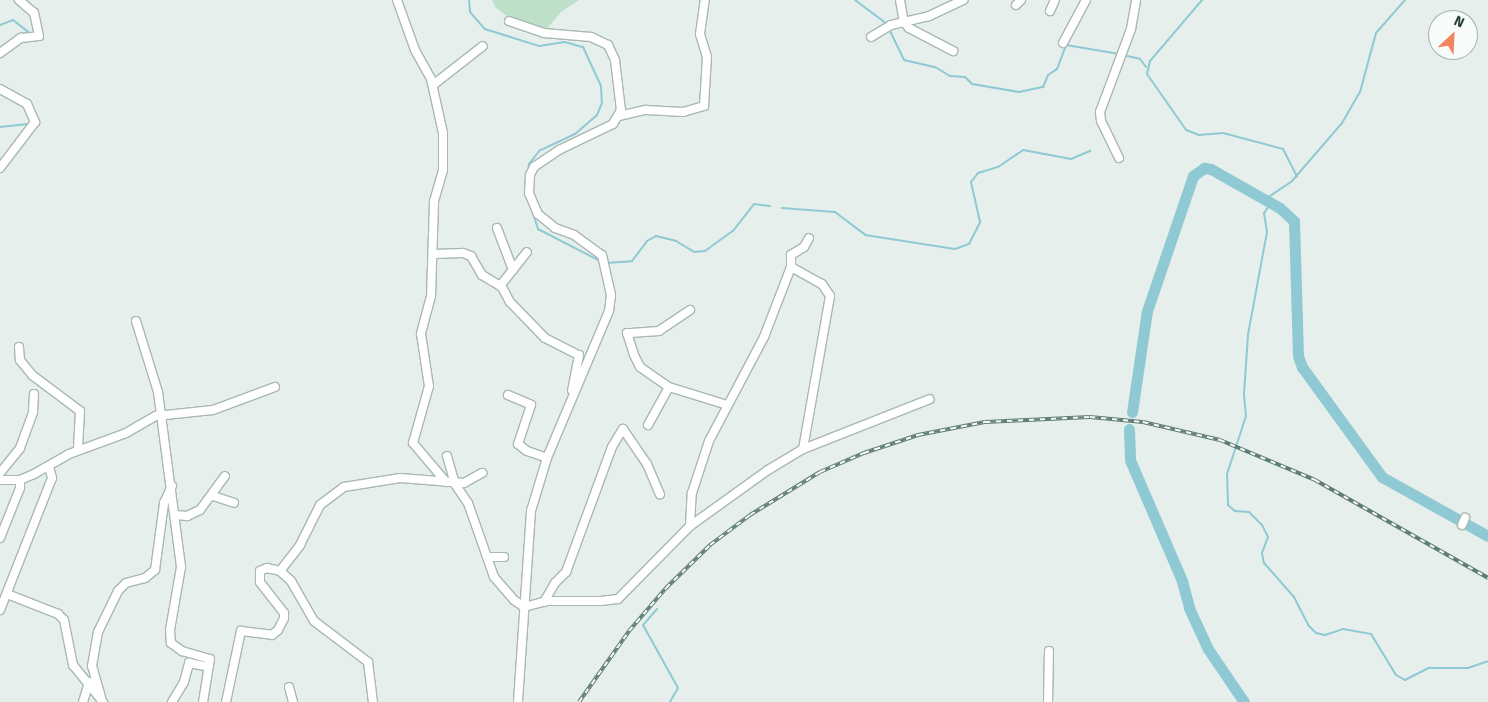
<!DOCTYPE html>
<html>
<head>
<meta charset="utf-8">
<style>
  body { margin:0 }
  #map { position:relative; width:1488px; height:702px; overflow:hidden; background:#e6efeb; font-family:"Fira Sans",sans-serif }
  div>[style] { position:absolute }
  .green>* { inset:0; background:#bfe0c8 }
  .stream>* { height:2px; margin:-1px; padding:0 1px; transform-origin:1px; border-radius:1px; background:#8ec9d4 }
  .river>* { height:11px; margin:-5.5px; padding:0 5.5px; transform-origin:5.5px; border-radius:5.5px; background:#8ec9d4 }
  .roads { filter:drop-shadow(1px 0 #a8b8b2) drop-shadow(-1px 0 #a8b8b2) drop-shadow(0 1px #a8b8b2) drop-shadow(0 -1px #a8b8b2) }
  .minor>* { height:8px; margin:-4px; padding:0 4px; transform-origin:4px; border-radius:4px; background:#fff }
  .rail>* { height:4px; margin-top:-2px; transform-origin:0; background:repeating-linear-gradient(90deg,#f7fbf9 0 5.5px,#5f7d75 0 11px); box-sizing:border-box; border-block:1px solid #5f7d75 }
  span { translate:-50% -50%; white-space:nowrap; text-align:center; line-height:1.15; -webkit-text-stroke:4px #f7fbf9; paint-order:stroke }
  .north { position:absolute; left:1428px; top:10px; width:50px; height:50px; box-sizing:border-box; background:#f7fbf9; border:1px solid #a3b1ad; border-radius:50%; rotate:25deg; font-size:14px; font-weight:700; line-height:20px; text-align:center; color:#24423a }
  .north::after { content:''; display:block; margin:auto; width:18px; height:22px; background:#f4845f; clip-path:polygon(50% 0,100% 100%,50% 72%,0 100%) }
</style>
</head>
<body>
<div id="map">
  <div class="green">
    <i style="clip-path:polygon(492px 0,579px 0,561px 12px,546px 30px,512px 20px,496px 8px)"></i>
  </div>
  <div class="stream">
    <i style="left:469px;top:0;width:12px;rotate:85deg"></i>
    <i style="left:470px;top:12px;width:23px;rotate:49deg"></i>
    <i style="left:485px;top:29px;width:57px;rotate:17.5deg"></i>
    <i style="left:539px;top:46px;width:26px;rotate:-9deg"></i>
    <i style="left:565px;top:42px;width:19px;rotate:16deg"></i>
    <i style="left:583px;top:47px;width:43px;rotate:65.2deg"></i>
    <i style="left:601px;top:86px;width:17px;rotate:87deg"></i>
    <i style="left:602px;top:103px;width:13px;rotate:113deg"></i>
    <i style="left:597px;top:115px;width:29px;rotate:139deg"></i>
    <i style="left:575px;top:134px;width:38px;rotate:155deg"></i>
    <i style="left:540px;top:150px;width:18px;rotate:128deg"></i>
    <i style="left:529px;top:164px;width:22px;rotate:98deg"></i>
    <i style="left:855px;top:0;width:40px;rotate:37deg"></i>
    <i style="left:1202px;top:0;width:80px;rotate:130.4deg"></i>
    <i style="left:1150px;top:61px;width:13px;rotate:103deg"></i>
    <i style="left:1147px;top:74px;width:68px;rotate:55.1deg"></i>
    <i style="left:1186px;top:130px;width:14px;rotate:21deg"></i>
    <i style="left:1199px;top:135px;width:24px;rotate:-5deg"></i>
    <i style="left:1223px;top:133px;width:62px;rotate:14.9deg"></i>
    <i style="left:1283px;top:149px;width:31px;rotate:63deg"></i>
    <i style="left:0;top:25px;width:14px;rotate:-21deg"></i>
    <i style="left:13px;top:20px;width:23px;rotate:38deg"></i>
    <i style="left:889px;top:29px;width:34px;rotate:64deg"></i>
    <i style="left:904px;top:60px;width:32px;rotate:13deg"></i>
    <i style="left:935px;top:67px;width:17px;rotate:31deg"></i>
    <i style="left:950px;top:76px;width:15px;rotate:4deg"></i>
    <i style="left:965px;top:77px;width:10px;rotate:45deg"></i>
    <i style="left:972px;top:84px;width:48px;rotate:9.7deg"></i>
    <i style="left:1019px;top:92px;width:25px;rotate:-12deg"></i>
    <i style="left:1043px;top:87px;width:13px;rotate:-67deg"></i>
    <i style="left:1048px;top:75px;width:11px;rotate:-34deg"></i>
    <i style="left:1057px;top:69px;width:26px;rotate:-69deg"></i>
    <i style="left:1066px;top:45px;width:54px;rotate:9.6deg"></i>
    <i style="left:1123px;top:55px;width:17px;rotate:13deg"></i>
    <i style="left:1140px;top:59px;width:10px;rotate:53deg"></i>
    <i style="left:0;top:127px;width:30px;rotate:-6deg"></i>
    <i style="left:528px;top:198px;width:33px;rotate:72deg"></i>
    <i style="left:538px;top:229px;width:70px;rotate:27.3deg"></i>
    <i style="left:1264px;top:200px;width:34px;rotate:-34deg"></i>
    <i style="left:1292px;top:181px;width:77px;rotate:-49.2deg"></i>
    <i style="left:1342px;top:123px;width:36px;rotate:-60deg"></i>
    <i style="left:1360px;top:92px;width:61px;rotate:-74.8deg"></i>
    <i style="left:1376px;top:33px;width:44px;rotate:-48.7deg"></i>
    <i style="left:1271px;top:203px;width:12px;rotate:125deg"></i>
    <i style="left:1264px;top:213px;width:19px;rotate:81deg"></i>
    <i style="left:1267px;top:232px;width:105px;rotate:100.5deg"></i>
    <i style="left:1248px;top:335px;width:59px;rotate:93.9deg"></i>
    <i style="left:1244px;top:394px;width:22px;rotate:85deg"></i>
    <i style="left:1246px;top:416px;width:61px;rotate:108.1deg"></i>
    <i style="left:1227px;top:474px;width:31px;rotate:88deg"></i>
    <i style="left:1228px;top:505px;width:9px;rotate:41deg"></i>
    <i style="left:1235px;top:511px;width:14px;rotate:4deg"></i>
    <i style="left:1249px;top:512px;width:18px;rotate:45deg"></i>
    <i style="left:1262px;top:525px;width:13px;rotate:63deg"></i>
    <i style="left:1268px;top:537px;width:17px;rotate:111deg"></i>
    <i style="left:1262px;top:553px;width:10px;rotate:79deg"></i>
    <i style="left:1264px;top:563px;width:45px;rotate:48.6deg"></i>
    <i style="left:1294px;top:597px;width:31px;rotate:63deg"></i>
    <i style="left:1308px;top:625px;width:11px;rotate:45deg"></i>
    <i style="left:1316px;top:633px;width:9px;rotate:13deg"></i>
    <i style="left:1325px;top:635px;width:19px;rotate:-18deg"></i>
    <i style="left:1343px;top:629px;width:28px;rotate:10deg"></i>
    <i style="left:1371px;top:634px;width:48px;rotate:58.6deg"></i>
    <i style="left:1396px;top:675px;width:10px;rotate:29deg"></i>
    <i style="left:1405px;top:680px;width:27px;rotate:-27deg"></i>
    <i style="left:1429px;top:668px;width:39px"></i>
    <i style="left:1468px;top:668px;width:21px;rotate:-19deg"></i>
    <i style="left:782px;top:208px;width:53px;rotate:4.3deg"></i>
    <i style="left:835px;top:212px;width:38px;rotate:37deg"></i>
    <i style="left:865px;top:235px;width:91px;rotate:8.8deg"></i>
    <i style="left:955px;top:249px;width:15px;rotate:-20deg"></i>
    <i style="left:969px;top:244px;width:25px;rotate:-63deg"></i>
    <i style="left:980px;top:222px;width:41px;rotate:-102.7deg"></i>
    <i style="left:971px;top:182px;width:11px;rotate:-52deg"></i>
    <i style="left:978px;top:173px;width:21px;rotate:-17deg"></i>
    <i style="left:998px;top:167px;width:30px;rotate:-34deg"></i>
    <i style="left:1023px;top:150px;width:49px;rotate:10.6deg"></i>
    <i style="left:1071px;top:159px;width:21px;rotate:-23deg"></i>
    <i style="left:606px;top:263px;width:26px;rotate:-4deg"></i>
    <i style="left:632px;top:261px;width:25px;rotate:-53deg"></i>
    <i style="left:647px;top:241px;width:10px;rotate:-29deg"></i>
    <i style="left:656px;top:236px;width:21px;rotate:14deg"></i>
    <i style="left:676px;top:241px;width:21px;rotate:31deg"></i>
    <i style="left:694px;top:252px;width:11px;rotate:-5deg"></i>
    <i style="left:705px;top:251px;width:34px;rotate:-36deg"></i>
    <i style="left:733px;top:231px;width:34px;rotate:-52deg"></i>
    <i style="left:754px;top:204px;width:16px;rotate:7deg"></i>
    <i style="left:657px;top:609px;width:21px;rotate:131deg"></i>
    <i style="left:643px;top:625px;width:72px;rotate:60.9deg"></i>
    <i style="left:678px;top:688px;width:16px;rotate:120deg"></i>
  </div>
  <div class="river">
    <i style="left:1132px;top:412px;width:102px;rotate:-81.6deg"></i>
    <i style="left:1147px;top:311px;width:143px;rotate:-71.2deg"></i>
    <i style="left:1193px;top:176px;width:14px;rotate:-36deg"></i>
    <i style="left:1204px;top:168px;width:7px;rotate:8deg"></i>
    <i style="left:1211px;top:169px;width:79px;rotate:29.5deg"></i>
    <i style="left:1280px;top:208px;width:19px;rotate:43deg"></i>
    <i style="left:1294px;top:221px;width:135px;rotate:88.3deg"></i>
    <i style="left:1298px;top:356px;width:12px;rotate:70deg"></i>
    <i style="left:1302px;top:367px;width:136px;rotate:54deg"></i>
    <i style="left:1382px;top:477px;width:121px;rotate:29.1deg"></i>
    <i style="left:1129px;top:429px;width:31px;rotate:88deg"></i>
    <i style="left:1130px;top:460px;width:132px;rotate:66.7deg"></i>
    <i style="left:1182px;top:581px;width:28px;rotate:75deg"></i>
    <i style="left:1189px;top:608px;width:45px;rotate:65.1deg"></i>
    <i style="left:1208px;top:649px;width:64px;rotate:55.8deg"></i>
  </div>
  <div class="roads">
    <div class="minor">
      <i style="left:397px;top:0;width:53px;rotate:70.2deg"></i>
      <i style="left:415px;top:50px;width:33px;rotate:61deg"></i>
      <i style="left:431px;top:79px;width:55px;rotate:77.5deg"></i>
      <i style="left:443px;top:133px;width:37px;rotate:90deg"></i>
      <i style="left:443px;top:170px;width:33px;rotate:106deg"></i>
      <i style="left:434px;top:202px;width:94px;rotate:91.8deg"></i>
      <i style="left:431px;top:296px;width:39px;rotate:105deg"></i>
      <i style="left:421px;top:334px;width:53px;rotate:81.3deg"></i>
      <i style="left:429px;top:386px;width:59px;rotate:105.7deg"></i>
      <i style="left:413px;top:443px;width:51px;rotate:49.8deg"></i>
      <i style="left:900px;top:0;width:22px;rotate:80deg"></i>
      <i style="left:904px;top:22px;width:8px;rotate:50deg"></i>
      <i style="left:909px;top:28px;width:50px;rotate:27.6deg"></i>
      <i style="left:1016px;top:5px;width:7px;rotate:-45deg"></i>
      <i style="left:1050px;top:11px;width:12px;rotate:-66deg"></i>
      <i style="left:509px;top:21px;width:37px;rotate:19deg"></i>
      <i style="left:544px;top:33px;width:47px;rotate:4.9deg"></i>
      <i style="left:591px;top:37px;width:19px;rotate:25deg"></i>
      <i style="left:608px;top:45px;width:17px;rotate:65deg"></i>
      <i style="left:615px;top:60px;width:50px;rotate:83.2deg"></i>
      <i style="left:621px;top:110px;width:16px;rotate:120deg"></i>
      <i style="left:613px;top:124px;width:60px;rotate:154.3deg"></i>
      <i style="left:559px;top:150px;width:30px;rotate:146deg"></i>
      <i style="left:534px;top:167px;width:9px;rotate:117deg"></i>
      <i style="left:530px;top:175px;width:18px;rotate:93deg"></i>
      <i style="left:529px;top:193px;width:23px;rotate:67deg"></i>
      <i style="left:538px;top:214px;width:22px;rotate:39deg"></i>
      <i style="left:555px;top:228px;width:20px;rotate:20deg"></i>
      <i style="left:574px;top:235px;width:34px;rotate:36deg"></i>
      <i style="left:602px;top:255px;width:41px;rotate:77.3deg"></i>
      <i style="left:611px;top:295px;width:16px;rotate:97deg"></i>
      <i style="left:609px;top:311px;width:160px;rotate:112.9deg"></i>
      <i style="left:547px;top:458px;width:55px;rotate:106.8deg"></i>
      <i style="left:531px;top:511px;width:191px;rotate:93.9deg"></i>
      <i style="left:871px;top:37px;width:23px;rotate:-31deg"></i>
      <i style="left:891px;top:25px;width:39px;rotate:-13deg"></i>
      <i style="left:929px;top:16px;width:38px;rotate:-25deg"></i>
      <i style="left:1063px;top:43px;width:49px;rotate:-61.9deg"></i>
      <i style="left:0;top:53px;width:26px;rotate:-36deg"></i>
      <i style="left:21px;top:38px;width:18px;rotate:-6deg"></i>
      <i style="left:39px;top:36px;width:24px;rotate:-102deg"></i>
      <i style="left:34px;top:13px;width:20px;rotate:-139deg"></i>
      <i style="left:433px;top:85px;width:63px;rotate:-38deg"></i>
      <i style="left:0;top:89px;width:31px;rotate:29deg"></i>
      <i style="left:27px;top:104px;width:20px;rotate:66deg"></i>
      <i style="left:35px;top:122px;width:58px;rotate:127.3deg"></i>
      <i style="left:619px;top:116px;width:28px;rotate:-13deg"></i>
      <i style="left:646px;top:110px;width:37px;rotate:3deg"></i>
      <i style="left:683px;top:112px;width:22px;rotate:-16deg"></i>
      <i style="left:704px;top:106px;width:49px;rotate:-86.5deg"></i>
      <i style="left:707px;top:57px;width:24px;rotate:-107deg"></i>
      <i style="left:700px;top:34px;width:34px;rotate:-82deg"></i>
      <i style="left:1119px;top:158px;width:41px;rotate:-115.9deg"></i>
      <i style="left:1101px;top:121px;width:9px;rotate:-96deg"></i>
      <i style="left:1100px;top:112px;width:89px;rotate:-69.5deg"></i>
      <i style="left:1131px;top:29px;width:29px;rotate:-80deg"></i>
      <i style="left:497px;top:228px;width:45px;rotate:69.1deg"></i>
      <i style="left:434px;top:254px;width:29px;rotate:-2deg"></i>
      <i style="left:463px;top:253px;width:9px;rotate:21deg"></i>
      <i style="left:471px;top:256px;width:22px;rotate:60deg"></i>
      <i style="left:482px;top:275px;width:23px;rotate:31deg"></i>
      <i style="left:502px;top:287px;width:17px;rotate:62deg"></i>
      <i style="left:510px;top:302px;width:50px;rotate:45.8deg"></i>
      <i style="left:545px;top:338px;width:38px;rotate:27deg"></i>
      <i style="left:579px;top:355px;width:36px;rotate:101deg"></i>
      <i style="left:791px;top:267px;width:35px;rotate:29deg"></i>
      <i style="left:822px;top:284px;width:14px;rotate:56deg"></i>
      <i style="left:830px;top:296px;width:155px;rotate:100deg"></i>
      <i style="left:500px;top:286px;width:43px;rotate:-51.5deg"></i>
      <i style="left:690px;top:310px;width:37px;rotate:146deg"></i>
      <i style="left:659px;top:331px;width:32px;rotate:176deg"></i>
      <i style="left:627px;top:333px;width:23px;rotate:72deg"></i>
      <i style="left:634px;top:355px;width:13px;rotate:63deg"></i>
      <i style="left:640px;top:367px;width:35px;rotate:35deg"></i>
      <i style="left:669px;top:387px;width:61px;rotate:17.2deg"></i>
      <i style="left:136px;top:321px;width:74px;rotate:72.8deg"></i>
      <i style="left:158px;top:392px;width:177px;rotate:82.5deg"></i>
      <i style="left:181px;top:567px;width:64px;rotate:99.9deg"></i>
      <i style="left:170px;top:630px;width:13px;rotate:86deg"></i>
      <i style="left:171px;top:643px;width:14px;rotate:36deg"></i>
      <i style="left:182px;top:651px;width:29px;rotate:16deg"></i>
      <i style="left:210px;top:659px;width:44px;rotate:99.2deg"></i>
      <i style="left:19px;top:347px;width:13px;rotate:86deg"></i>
      <i style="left:20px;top:360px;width:19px;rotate:51deg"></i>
      <i style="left:32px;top:375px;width:60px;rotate:36.9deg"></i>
      <i style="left:80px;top:411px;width:38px;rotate:93deg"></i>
      <i style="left:508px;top:395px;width:25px;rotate:23deg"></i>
      <i style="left:531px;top:405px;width:41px;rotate:108.4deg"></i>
      <i style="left:518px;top:444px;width:11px;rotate:38deg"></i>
      <i style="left:527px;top:451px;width:21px;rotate:19deg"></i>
      <i style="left:648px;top:425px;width:43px;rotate:-61.1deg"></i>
      <i style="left:447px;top:456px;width:29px;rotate:74deg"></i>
      <i style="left:455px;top:484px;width:23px;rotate:56deg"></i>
      <i style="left:468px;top:503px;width:78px;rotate:70.6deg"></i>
      <i style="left:494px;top:577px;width:30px;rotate:49deg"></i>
      <i style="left:514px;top:600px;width:12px;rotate:35deg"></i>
      <i style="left:524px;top:607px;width:24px;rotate:-15deg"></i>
      <i style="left:547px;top:601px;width:54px"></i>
      <i style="left:601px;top:601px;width:17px;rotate:-7deg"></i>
      <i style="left:618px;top:599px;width:103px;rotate:-45.4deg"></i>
      <i style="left:690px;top:526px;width:96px;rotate:-35.7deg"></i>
      <i style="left:768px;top:470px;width:41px;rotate:-31deg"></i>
      <i style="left:803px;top:449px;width:136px;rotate:-21.5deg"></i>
      <i style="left:0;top:473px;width:32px;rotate:-51deg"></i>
      <i style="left:20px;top:448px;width:38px;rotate:-70deg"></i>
      <i style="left:33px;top:412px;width:18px;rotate:-87deg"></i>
      <i style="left:0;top:480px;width:20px"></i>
      <i style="left:20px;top:480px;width:15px;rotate:-23deg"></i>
      <i style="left:34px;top:474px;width:40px;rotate:-29.7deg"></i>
      <i style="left:69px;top:454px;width:61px;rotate:-20.2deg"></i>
      <i style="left:126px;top:433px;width:34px;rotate:-30deg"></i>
      <i style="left:156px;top:416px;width:57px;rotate:-6deg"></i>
      <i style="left:213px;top:410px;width:66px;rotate:-20.4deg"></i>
      <i style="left:213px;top:496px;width:22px;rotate:18deg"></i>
      <i style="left:175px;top:515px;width:12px;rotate:5deg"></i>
      <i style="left:187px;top:516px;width:14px;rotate:-25deg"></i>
      <i style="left:200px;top:510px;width:42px;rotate:-53.7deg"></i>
      <i style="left:1462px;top:525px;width:8px;rotate:-67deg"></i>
      <i style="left:690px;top:526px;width:33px;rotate:-87deg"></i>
      <i style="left:692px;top:493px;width:55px;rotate:-71.9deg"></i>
      <i style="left:709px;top:441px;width:118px;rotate:-62.1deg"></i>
      <i style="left:764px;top:337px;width:75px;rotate:-68.9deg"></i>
      <i style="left:791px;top:267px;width:12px;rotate:-90deg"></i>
      <i style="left:791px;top:255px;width:15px;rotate:-32deg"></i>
      <i style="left:804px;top:247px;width:10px;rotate:-61deg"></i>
      <i style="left:0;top:538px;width:54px;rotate:-68.2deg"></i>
      <i style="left:20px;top:488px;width:8px;rotate:-90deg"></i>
      <i style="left:487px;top:557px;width:17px"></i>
      <i style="left:280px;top:571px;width:33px;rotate:-52deg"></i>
      <i style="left:300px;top:545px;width:45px;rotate:-63.4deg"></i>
      <i style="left:320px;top:505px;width:30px;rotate:-37deg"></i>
      <i style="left:344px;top:487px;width:57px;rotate:-9.1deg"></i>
      <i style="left:400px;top:478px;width:64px;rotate:4.5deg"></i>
      <i style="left:464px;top:483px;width:21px;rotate:-29deg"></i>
      <i style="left:7px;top:594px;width:55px;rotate:21.4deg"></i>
      <i style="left:58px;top:614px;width:8px;rotate:45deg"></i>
      <i style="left:64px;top:620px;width:46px;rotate:78.7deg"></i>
      <i style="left:73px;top:665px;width:48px;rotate:51deg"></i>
      <i style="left:544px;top:602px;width:22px;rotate:-60deg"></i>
      <i style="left:555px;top:583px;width:16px;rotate:-45deg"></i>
      <i style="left:566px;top:572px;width:133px;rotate:-69.8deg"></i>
      <i style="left:612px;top:447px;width:21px;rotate:-59deg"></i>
      <i style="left:623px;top:429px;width:42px;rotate:55.6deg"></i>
      <i style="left:647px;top:464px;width:33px;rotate:67deg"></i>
      <i style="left:0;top:610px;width:142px;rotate:-68.5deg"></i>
      <i style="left:52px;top:478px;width:11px;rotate:-105deg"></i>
      <i style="left:289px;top:687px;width:16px;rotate:75deg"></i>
      <i style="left:101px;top:697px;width:32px;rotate:-106deg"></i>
      <i style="left:92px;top:666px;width:35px;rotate:-80deg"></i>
      <i style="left:98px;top:632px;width:46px;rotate:-64deg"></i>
      <i style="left:118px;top:591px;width:11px;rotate:-45deg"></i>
      <i style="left:126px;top:583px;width:20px;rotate:-15deg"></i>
      <i style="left:145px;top:578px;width:13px;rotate:-39deg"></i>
      <i style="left:155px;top:570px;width:68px;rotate:-82.3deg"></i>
      <i style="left:164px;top:503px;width:19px;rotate:-65deg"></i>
      <i style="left:83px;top:702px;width:21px;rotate:-73deg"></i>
      <i style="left:172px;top:702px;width:23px;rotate:-59deg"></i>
      <i style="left:184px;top:682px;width:20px;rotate:-75deg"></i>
      <i style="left:189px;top:663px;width:20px;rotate:11deg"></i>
      <i style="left:226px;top:702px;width:73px;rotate:-78.1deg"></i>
      <i style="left:241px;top:631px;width:31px;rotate:7deg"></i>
      <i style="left:272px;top:635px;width:8px;rotate:-40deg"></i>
      <i style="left:278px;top:630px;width:13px;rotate:-63deg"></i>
      <i style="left:284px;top:618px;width:5px;rotate:-90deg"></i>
      <i style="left:284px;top:613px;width:39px;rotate:-128deg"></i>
      <i style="left:260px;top:582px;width:11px;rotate:-90deg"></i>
      <i style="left:260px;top:571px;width:8px;rotate:-23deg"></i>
      <i style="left:267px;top:568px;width:13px;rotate:13deg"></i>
      <i style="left:280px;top:571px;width:15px;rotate:42deg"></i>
      <i style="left:291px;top:581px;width:46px;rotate:60.1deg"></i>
      <i style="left:314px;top:621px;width:68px;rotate:37.2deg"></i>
      <i style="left:368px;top:662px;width:40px;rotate:82.9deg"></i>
      <i style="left:1048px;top:702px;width:51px;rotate:-88.9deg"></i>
    </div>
  </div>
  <div class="rail">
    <i style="left:579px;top:702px;width:87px;rotate:-54.8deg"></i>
    <i style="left:629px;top:631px;width:57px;rotate:-49.3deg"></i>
    <i style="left:666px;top:588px;width:62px;rotate:-44.3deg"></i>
    <i style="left:710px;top:545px;width:50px;rotate:-36.9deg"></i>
    <i style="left:750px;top:515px;width:82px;rotate:-31.6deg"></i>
    <i style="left:820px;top:472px;width:48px;rotate:-23.4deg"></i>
    <i style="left:864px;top:453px;width:57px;rotate:-18.4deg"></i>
    <i style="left:918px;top:435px;width:68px;rotate:-11deg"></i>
    <i style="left:985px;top:422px;width:105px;rotate:-2.7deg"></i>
    <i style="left:1090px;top:417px;width:53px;rotate:5.4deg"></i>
    <i style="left:1143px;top:422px;width:79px;rotate:13.2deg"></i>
    <i style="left:1220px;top:440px;width:103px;rotate:22.8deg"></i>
    <i style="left:1315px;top:480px;width:199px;rotate:29.5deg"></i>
  </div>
  <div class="north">N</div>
</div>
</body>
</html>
